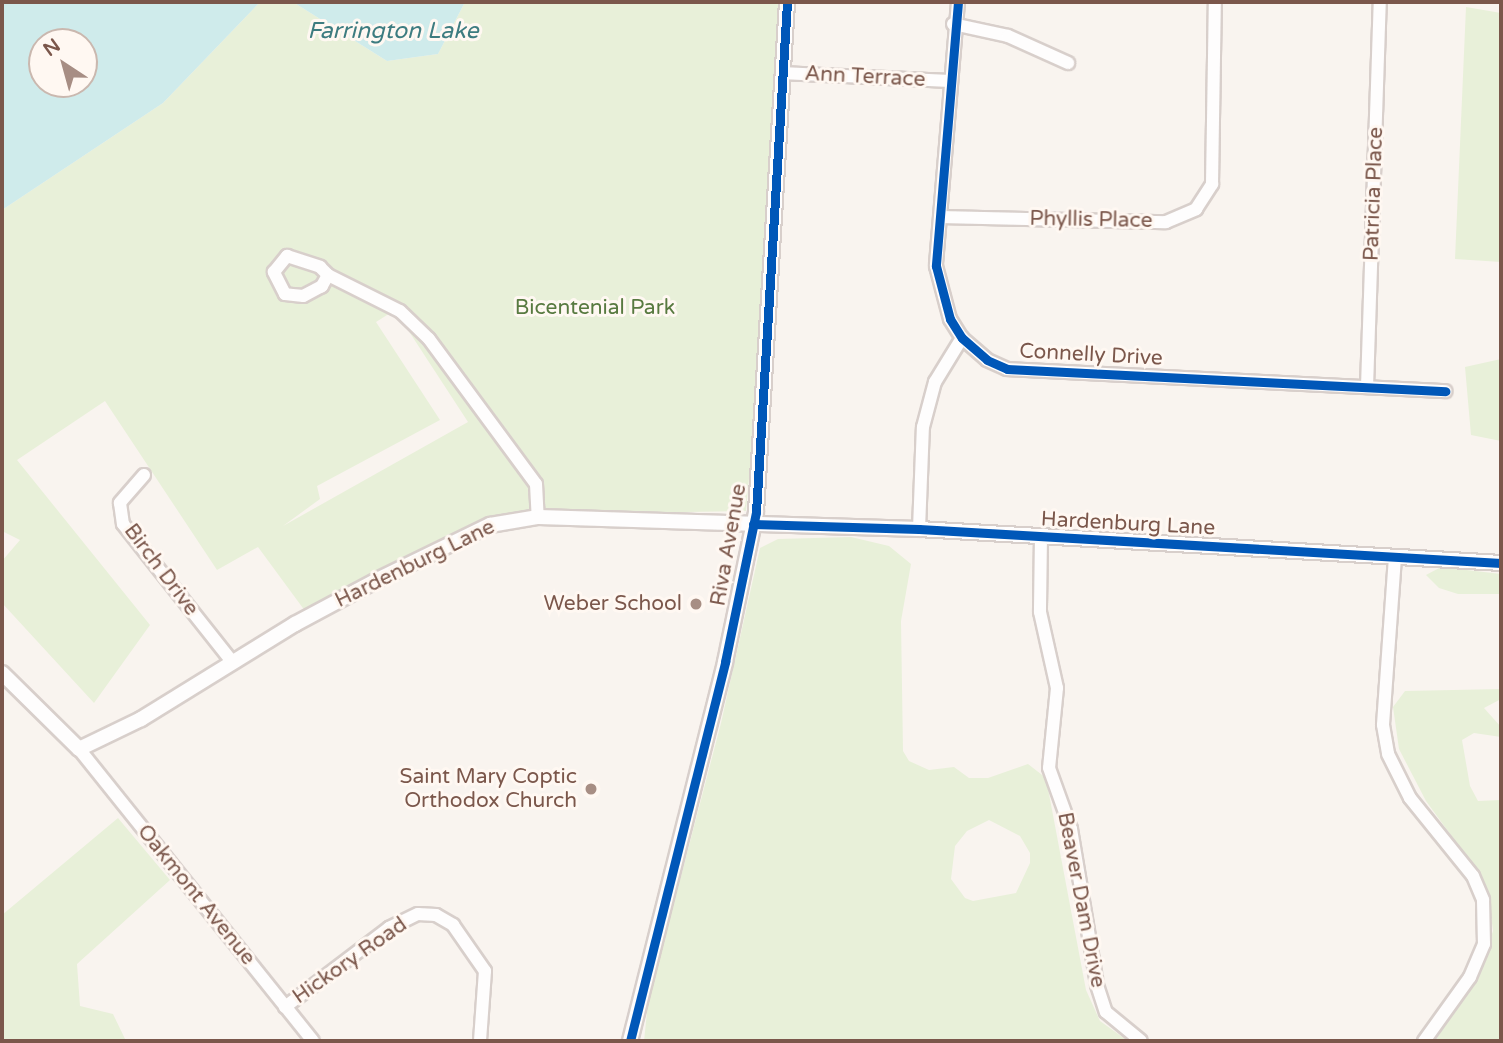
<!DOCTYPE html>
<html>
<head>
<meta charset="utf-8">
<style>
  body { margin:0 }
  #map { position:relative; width:1503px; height:1043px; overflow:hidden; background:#f9f4ef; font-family:"Varela Round",sans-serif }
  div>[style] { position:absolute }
  .green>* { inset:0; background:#e8f0d9 }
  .water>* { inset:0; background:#cfebeb }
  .roads { filter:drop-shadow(2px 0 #d8cfcb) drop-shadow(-2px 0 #d8cfcb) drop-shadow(0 2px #d8cfcb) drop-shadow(0 -2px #d8cfcb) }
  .minor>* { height:12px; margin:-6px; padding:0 6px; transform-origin:6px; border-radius:6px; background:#fefdfd }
  .tertiary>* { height:14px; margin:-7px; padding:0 7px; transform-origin:7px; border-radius:7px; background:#fefdfd }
  .cycleway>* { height:9px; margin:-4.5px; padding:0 4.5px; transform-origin:4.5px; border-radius:4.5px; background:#0057b8 }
  .dots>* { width:19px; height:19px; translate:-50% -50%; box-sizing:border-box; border:4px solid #fff8f2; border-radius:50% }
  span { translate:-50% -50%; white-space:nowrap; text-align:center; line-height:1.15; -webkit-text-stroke:6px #fff8f2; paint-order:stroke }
  .street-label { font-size:21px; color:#7b574b }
  .park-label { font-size:21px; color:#587a40 }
  .poi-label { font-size:21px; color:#7b574b }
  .right { translate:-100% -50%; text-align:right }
  .water-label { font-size:23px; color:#3d7c80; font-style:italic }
  .frame { position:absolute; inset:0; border:4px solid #7b574b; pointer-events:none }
  .north { position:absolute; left:28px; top:28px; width:70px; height:70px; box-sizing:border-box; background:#fff8f2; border:2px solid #cab8af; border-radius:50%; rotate:324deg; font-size:19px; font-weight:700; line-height:28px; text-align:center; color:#7b574b }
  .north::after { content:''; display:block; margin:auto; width:24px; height:32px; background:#a78e84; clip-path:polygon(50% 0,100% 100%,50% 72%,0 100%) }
</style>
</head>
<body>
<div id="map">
  <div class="green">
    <i style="clip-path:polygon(evenodd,260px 2px,293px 2px,387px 61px,438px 54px,465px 2px,787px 2px,786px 75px,746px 511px,504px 515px,308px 615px,258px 547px,217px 570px,105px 401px,17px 460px,150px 625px,94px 703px,2px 603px,2px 561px,20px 540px,2px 531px,2px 210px,163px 103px,260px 2px,395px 310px,468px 422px,283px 526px,320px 499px,317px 486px,440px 420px,376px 322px,395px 310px)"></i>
    <i style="clip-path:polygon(1466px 7px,1501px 13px,1501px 262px,1455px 259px)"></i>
    <i style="clip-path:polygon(1501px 359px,1501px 441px,1471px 435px,1465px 367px)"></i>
    <i style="clip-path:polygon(evenodd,851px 537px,889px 546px,911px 564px,901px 621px,903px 751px,909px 761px,929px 770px,954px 767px,969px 778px,988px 778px,1028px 764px,1046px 778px,1086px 990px,1100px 1021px,1128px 1041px,644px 1041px,648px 1003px,721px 723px,760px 548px,778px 539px,851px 537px,989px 820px,1020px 836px,1030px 853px,1030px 863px,1016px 893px,973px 901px,965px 898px,951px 879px,955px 846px,967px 831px,989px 820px)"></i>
    <i style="clip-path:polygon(1441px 567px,1501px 574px,1501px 594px,1458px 594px,1439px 588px,1426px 575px)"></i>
    <i style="clip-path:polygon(1501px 689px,1501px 699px,1484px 708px,1501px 727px,1501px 737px,1474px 733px,1462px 740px,1470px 786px,1478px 801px,1501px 800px,1501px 1041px,1435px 1041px,1478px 975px,1493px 931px,1488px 894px,1477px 871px,1426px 801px,1399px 749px,1393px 707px,1405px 691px)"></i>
    <i style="clip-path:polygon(118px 818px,170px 880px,77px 964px,80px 1006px,113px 1014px,126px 1041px,2px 1041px,2px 915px)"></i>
  </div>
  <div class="water">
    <i style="clip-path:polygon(evenodd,2px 2px,260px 2px,163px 103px,2px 210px,2px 2px,42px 42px,84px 42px,84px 84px,42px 84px,42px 42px)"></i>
    <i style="clip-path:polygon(293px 2px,465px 2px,438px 54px,387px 61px)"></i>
  </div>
  <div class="roads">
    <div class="minor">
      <i style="left:958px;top:2px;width:265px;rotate:94.8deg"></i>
      <i style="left:936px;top:266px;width:55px;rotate:75.2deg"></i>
      <i style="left:950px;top:319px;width:22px;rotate:58deg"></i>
      <i style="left:962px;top:338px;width:33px;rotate:41deg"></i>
      <i style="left:987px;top:360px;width:22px;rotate:24deg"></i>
      <i style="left:1007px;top:369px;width:439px;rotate:2.9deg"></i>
      <i style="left:953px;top:24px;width:56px;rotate:12.3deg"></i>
      <i style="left:1008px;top:36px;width:66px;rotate:24.2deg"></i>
      <i style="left:782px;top:73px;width:167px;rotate:2.7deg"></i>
      <i style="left:940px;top:217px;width:226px;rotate:1.3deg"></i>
      <i style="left:1166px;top:222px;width:33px;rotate:-23deg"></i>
      <i style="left:1196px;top:209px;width:30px;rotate:-57deg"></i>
      <i style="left:1212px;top:184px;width:182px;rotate:-89.1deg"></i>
      <i style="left:287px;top:256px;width:35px;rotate:18deg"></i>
      <i style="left:320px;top:267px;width:11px;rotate:45deg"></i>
      <i style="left:328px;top:275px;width:13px;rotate:119deg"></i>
      <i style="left:322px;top:286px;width:21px;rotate:152deg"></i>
      <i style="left:303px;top:296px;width:18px;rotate:-174deg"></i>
      <i style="left:285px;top:294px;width:25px;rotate:-117deg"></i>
      <i style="left:274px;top:272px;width:21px;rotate:-51deg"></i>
      <i style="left:328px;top:275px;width:80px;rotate:26.6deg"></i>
      <i style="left:400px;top:311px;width:40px;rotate:44deg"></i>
      <i style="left:429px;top:339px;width:180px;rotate:53.6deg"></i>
      <i style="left:536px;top:484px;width:33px;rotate:87deg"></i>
      <i style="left:1367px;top:387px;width:385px;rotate:-88.1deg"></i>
      <i style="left:144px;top:475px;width:37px;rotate:131deg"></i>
      <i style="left:120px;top:503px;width:21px;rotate:82deg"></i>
      <i style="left:123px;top:524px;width:177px;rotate:51.6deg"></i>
      <i style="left:919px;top:529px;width:102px;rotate:-87.8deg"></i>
      <i style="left:923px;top:427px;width:47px;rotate:-75.1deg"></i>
      <i style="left:935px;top:382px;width:52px;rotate:-58.5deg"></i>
      <i style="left:1041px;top:536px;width:76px;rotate:90.8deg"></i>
      <i style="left:1040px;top:612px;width:78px;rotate:77.4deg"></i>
      <i style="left:1057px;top:688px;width:80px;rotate:95.7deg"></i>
      <i style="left:1049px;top:768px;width:65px;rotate:70.2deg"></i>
      <i style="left:1071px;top:829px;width:158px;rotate:80.5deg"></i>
      <i style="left:1097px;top:985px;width:28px;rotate:72deg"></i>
      <i style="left:1106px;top:1012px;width:45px;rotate:39.6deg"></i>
      <i style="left:1395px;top:557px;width:168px;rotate:94.1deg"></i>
      <i style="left:1383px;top:725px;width:29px;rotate:80deg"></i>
      <i style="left:1388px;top:754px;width:49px;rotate:63.4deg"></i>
      <i style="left:1410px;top:798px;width:100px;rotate:51.1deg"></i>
      <i style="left:1473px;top:876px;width:26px;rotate:67deg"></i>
      <i style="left:1483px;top:900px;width:44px;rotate:88.7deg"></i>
      <i style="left:1484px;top:944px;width:36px;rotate:113deg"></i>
      <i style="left:1470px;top:977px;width:79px;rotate:125.7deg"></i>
      <i style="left:79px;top:749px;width:374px;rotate:51.3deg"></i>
      <i style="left:285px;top:1007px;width:131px;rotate:-37.2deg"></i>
      <i style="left:389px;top:928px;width:32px;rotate:-26deg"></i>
      <i style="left:418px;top:914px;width:18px;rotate:3deg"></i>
      <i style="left:436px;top:915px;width:20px;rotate:30deg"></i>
      <i style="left:453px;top:925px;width:56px;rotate:55.2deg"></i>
      <i style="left:485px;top:971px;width:70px;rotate:94.1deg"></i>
    </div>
    <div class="tertiary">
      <i style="left:2px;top:673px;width:108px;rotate:44.6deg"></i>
      <i style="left:79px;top:749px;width:69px;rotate:-25.8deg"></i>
      <i style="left:141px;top:719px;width:181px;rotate:-31.7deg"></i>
      <i style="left:295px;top:624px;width:93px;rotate:-28.2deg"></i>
      <i style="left:377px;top:580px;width:126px;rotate:-26deg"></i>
      <i style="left:490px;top:525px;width:49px;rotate:-9.5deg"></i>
      <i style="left:538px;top:517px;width:381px;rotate:1.8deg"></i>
      <i style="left:919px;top:529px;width:583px;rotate:3.34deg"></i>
      <i style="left:630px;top:1041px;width:391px;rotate:-75.9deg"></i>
      <i style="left:725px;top:662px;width:153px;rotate:-78.3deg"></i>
      <i style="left:756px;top:512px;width:511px;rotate:-86.52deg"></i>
    </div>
  </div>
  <div class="cycleway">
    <i style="left:958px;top:2px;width:265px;rotate:94.8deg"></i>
    <i style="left:936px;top:266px;width:55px;rotate:75.2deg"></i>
    <i style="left:950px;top:319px;width:22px;rotate:58deg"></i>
    <i style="left:962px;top:338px;width:33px;rotate:41deg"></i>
    <i style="left:987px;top:360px;width:22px;rotate:24deg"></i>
    <i style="left:1007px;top:369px;width:439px;rotate:2.9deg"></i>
    <i style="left:753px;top:524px;width:166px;rotate:1.7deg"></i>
    <i style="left:919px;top:529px;width:583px;rotate:3.34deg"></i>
    <i style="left:630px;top:1041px;width:391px;rotate:-75.9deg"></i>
    <i style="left:725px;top:662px;width:153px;rotate:-78.3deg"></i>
    <i style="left:756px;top:512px;width:511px;rotate:-86.52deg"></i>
  </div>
  <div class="dots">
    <i style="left:696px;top:604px;background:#a78e84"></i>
    <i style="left:591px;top:789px;background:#a78e84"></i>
  </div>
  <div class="street-label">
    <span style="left:865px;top:77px;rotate:3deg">Ann Terrace</span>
    <span style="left:1374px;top:194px;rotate:-88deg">Patricia Place</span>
    <span style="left:1091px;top:220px;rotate:1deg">Phyllis Place</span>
    <span style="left:1091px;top:355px;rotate:3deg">Connelly Drive</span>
    <span style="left:1128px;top:524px;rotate:3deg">Hardenburg Lane</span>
    <span style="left:729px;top:545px;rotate:-80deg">Riva Avenue</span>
    <span style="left:415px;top:564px;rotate:-26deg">Hardenburg Lane</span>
    <span style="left:161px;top:570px;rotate:53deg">Birch Drive</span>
    <span style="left:196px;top:895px;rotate:51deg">Oakmont Avenue</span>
    <span style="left:1081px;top:900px;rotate:79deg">Beaver Dam Drive</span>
    <span style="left:350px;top:961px;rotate:-35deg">Hickory Road</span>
  </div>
  <div class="park-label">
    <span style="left:595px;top:308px">Bicentenial Park</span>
  </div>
  <div class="poi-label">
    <span class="right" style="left:682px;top:604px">Weber School</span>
    <span class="right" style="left:577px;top:789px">Saint Mary Coptic<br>Orthodox Church</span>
  </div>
  <div class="water-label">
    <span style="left:393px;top:31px">Farrington Lake</span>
  </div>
  <div class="frame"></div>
  <div class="north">N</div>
</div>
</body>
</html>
